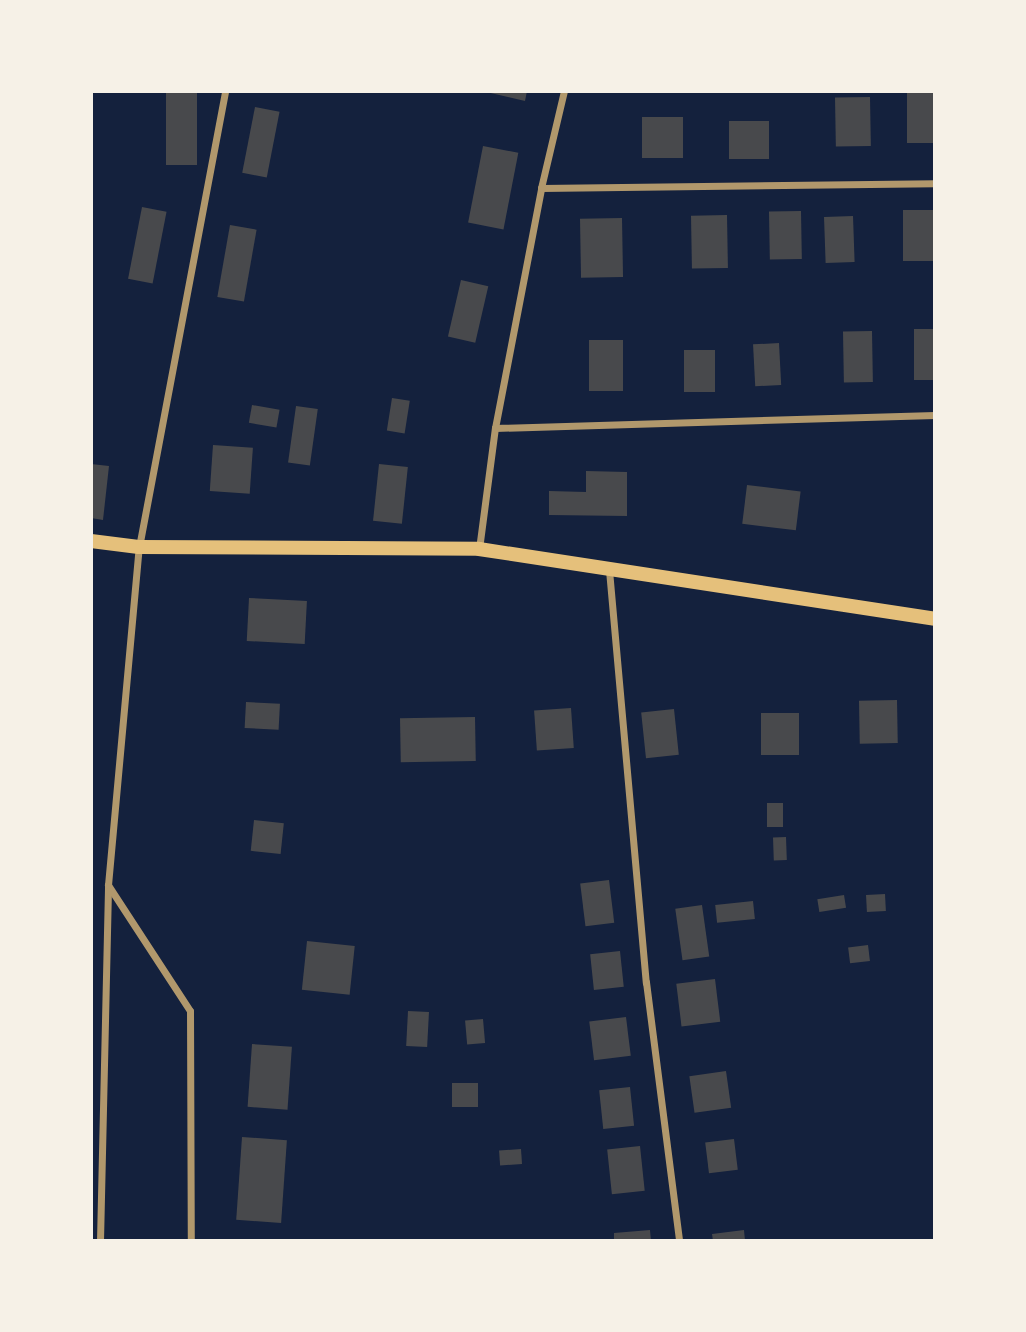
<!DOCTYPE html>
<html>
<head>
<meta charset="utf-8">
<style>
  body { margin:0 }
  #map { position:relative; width:1026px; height:1332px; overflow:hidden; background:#14213d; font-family:"Exo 2",sans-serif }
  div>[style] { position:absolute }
  .building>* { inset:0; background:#48494c; transform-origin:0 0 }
  .minor>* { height:7px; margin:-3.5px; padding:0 3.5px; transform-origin:3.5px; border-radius:3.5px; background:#b1986c }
  .secondary>* { height:14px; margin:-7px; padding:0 7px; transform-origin:7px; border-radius:7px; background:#e5c07b }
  span { translate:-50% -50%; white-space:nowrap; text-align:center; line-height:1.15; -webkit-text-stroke:5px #f6f1e7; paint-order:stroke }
  .frame { position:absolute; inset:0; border:93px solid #f6f1e7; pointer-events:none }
</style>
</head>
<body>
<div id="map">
  <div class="building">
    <i style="left:166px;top:91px;width:31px;height:74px"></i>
    <i style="clip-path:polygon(482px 91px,527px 91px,525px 101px)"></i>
    <i style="left:907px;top:91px;width:28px;height:52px"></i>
    <i style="left:870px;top:97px;width:49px;height:35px;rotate:89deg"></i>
    <i style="left:255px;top:107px;width:25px;height:67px;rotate:11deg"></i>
    <i style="left:683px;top:117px;width:41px;height:41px;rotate:90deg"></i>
    <i style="left:769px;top:121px;width:38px;height:40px;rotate:90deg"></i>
    <i style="left:483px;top:146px;width:36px;height:78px;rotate:11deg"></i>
    <i style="left:142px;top:207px;width:25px;height:73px;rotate:11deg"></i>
    <i style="left:935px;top:210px;width:51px;height:32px;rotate:90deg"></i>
    <i style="left:801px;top:211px;width:48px;height:32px;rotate:89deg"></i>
    <i style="left:727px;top:215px;width:53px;height:36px;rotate:89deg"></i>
    <i style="left:853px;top:216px;width:46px;height:29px;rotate:88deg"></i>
    <i style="left:622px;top:218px;width:59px;height:42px;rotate:89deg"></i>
    <i style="left:230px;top:225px;width:27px;height:73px;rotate:10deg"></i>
    <i style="left:461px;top:280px;width:28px;height:58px;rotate:13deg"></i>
    <i style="left:935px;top:329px;width:51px;height:21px;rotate:90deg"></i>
    <i style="left:872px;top:331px;width:51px;height:29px;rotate:89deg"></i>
    <i style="left:589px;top:340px;width:34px;height:51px"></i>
    <i style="left:779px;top:343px;width:42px;height:26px;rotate:87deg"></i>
    <i style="left:684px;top:350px;width:31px;height:42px"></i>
    <i style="left:392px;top:398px;width:18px;height:33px;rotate:9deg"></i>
    <i style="left:252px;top:405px;width:28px;height:18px;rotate:10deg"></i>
    <i style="left:296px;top:406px;width:22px;height:57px;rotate:8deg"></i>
    <i style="left:213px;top:445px;width:40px;height:46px;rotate:4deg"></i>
    <i style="clip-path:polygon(91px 464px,109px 466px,103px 520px,91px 518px)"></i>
    <i style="left:379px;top:464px;width:29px;height:57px;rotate:6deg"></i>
    <i style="clip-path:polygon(586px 471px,627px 472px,627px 516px,549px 515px,549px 491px,586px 492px)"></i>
    <i style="left:747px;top:485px;width:54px;height:39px;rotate:7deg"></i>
    <i style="left:249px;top:598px;width:58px;height:43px;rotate:3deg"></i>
    <i style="left:897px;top:700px;width:43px;height:38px;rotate:89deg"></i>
    <i style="left:246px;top:702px;width:34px;height:26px;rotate:3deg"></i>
    <i style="left:571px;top:708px;width:40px;height:37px;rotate:86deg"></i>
    <i style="left:674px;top:709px;width:46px;height:33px;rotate:84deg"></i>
    <i style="left:761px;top:713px;width:38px;height:42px"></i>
    <i style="left:475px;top:717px;width:44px;height:75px;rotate:89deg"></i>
    <i style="left:767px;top:803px;width:16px;height:24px"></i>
    <i style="left:254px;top:820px;width:30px;height:31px;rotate:6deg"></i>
    <i style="left:786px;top:837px;width:23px;height:13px;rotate:88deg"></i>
    <i style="left:609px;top:880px;width:43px;height:29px;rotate:83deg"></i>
    <i style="left:885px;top:894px;width:17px;height:19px;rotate:87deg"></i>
    <i style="left:844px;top:895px;width:13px;height:27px;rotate:81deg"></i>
    <i style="left:753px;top:901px;width:18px;height:38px;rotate:84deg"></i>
    <i style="left:702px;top:905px;width:52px;height:27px;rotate:82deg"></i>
    <i style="left:307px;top:941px;width:48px;height:49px;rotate:6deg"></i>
    <i style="left:868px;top:945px;width:16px;height:20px;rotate:83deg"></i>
    <i style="left:620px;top:951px;width:36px;height:30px;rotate:84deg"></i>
    <i style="left:715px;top:979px;width:43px;height:39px;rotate:83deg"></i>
    <i style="left:408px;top:1011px;width:21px;height:35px;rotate:3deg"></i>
    <i style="left:626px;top:1017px;width:39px;height:37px;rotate:83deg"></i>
    <i style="left:483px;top:1019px;width:24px;height:18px;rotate:85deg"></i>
    <i style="left:252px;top:1044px;width:40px;height:63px;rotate:4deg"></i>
    <i style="left:726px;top:1071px;width:37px;height:37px;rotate:82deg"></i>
    <i style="left:452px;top:1083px;width:26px;height:24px"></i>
    <i style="left:630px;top:1087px;width:39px;height:31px;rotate:84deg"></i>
    <i style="left:242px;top:1137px;width:45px;height:83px;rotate:4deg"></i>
    <i style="left:734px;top:1139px;width:31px;height:29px;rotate:83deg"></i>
    <i style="left:640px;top:1146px;width:45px;height:33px;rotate:84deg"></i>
    <i style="left:521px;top:1149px;width:15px;height:22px;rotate:86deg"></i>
    <i style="clip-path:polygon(650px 1230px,651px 1241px,614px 1241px,614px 1233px)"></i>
    <i style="clip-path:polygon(744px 1230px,745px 1241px,713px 1241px,712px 1234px)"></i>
  </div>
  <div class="minor">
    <i style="left:541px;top:188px;width:394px;rotate:-0.7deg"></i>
    <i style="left:495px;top:428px;width:440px;rotate:-1.7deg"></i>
    <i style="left:479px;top:549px;width:122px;rotate:-82.5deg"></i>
    <i style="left:495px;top:428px;width:244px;rotate:-79.1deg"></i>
    <i style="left:541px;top:188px;width:100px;rotate:-76.7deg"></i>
    <i style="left:609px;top:570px;width:414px;rotate:84.9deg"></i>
    <i style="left:646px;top:982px;width:261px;rotate:82.7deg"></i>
    <i style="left:108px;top:885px;width:150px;rotate:56.9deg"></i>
    <i style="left:190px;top:1011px;width:230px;rotate:89.8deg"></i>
    <i style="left:100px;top:1241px;width:356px;rotate:-88.7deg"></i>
    <i style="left:108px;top:885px;width:339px;rotate:-84.8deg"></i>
    <i style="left:139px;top:547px;width:464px;rotate:-79.3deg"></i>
  </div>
  <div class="secondary">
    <i style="left:91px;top:541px;width:48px;rotate:7.1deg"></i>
    <i style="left:139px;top:547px;width:340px;rotate:0.3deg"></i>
    <i style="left:479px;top:549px;width:461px;rotate:8.7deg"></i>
  </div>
  <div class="frame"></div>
</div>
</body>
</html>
